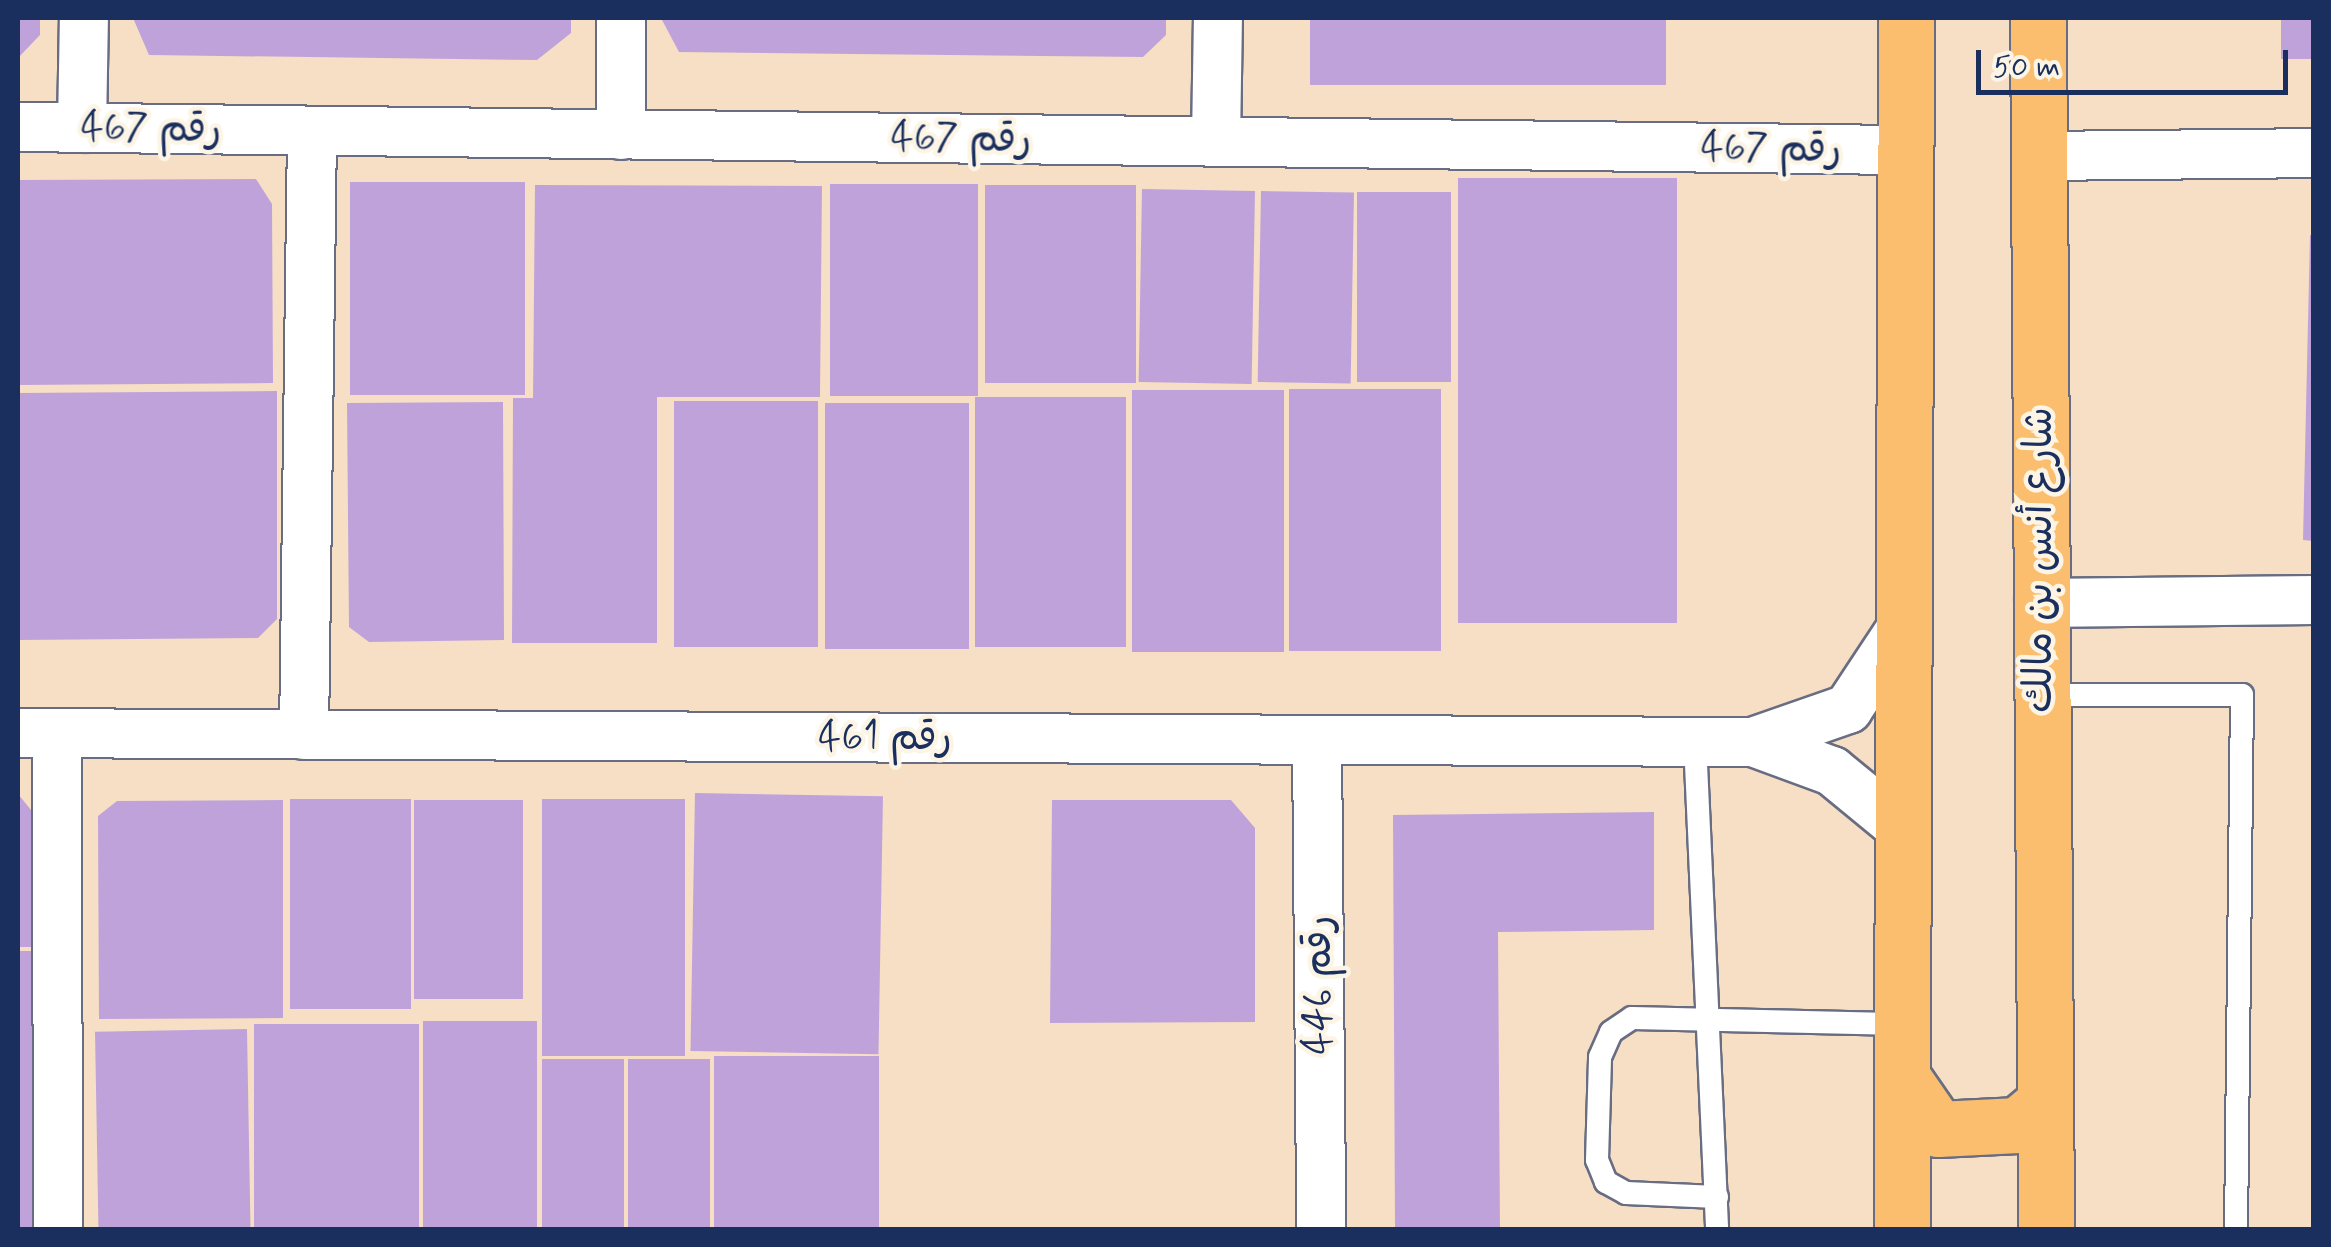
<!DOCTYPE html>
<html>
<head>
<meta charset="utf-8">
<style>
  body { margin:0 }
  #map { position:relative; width:2331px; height:1247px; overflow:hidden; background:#f6dfc5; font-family:Mynerve,"Playpen Sans Arabic",sans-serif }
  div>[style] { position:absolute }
  .building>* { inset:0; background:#c0a2da; transform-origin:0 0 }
  .roads { filter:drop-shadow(2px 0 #686d82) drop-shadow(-2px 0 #686d82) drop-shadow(0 2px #686d82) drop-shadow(0 -2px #686d82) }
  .lane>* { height:22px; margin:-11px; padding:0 11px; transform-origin:11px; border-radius:11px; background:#fff }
  .street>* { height:48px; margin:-24px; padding:0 24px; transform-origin:24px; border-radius:24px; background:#fff }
  .primary>* { height:55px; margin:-27.5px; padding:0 27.5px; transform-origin:27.5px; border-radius:27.5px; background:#fabe6e }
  span { translate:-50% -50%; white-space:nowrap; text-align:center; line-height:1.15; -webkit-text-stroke:9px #fcf5e5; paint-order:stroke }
  .street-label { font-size:40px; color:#1b2f5e }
  .frame { position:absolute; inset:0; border:20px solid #1b2f5e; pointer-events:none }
  .scale { position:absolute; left:1976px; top:50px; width:312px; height:45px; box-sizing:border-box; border:5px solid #1b2f5e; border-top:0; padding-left:12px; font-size:30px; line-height:35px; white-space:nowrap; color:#1b2f5e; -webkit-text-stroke:8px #fcf5e5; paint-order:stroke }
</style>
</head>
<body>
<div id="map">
  <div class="building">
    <i style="clip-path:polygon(18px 18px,40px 18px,40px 35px,18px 58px)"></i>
    <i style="clip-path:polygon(133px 18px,571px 18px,571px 33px,537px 60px,149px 55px)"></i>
    <i style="clip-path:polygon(661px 18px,1166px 18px,1166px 35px,1143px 57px,679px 52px)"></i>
    <i style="left:1310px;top:18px;width:356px;height:67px"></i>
    <i style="left:2281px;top:18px;width:33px;height:41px"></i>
    <i style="left:1458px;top:178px;width:219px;height:445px"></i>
    <i style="clip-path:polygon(256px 179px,272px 204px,273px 383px,18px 385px,18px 180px)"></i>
    <i style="left:525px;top:182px;width:213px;height:175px;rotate:90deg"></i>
    <i style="left:830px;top:184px;width:148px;height:212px"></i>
    <i style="clip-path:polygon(535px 185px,822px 186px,820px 397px,657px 397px,657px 643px,512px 643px,513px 398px,533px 398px)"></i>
    <i style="left:985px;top:185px;width:151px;height:198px"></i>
    <i style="left:1142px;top:189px;width:113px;height:193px;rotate:1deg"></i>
    <i style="left:1261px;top:191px;width:93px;height:191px;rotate:1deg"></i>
    <i style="left:1357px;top:192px;width:94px;height:190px"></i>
    <i style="clip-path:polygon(2310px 235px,2314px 235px,2314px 541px,2303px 540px)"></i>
    <i style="left:1289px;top:389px;width:152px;height:262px"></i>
    <i style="left:1284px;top:390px;width:262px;height:152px;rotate:90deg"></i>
    <i style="clip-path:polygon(277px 391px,277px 619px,258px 638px,18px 640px,18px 393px)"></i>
    <i style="left:975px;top:397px;width:151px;height:250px"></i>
    <i style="left:674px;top:401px;width:144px;height:246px"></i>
    <i style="clip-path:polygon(503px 402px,504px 640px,369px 642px,349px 627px,347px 403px)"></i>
    <i style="left:969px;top:403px;width:246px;height:144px;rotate:90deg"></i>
    <i style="left:695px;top:793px;width:188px;height:258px;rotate:1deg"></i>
    <i style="clip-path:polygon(18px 794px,40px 821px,43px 947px,18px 947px)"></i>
    <i style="left:290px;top:799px;width:121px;height:210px"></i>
    <i style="left:542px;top:799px;width:143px;height:257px"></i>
    <i style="clip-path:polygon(283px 800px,283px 1018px,99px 1019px,98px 816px,117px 801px)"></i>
    <i style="left:523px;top:800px;width:199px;height:109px;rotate:90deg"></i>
    <i style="clip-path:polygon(1052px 800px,1231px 800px,1255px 828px,1255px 1022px,1050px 1023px)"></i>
    <i style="clip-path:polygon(1654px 812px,1654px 930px,1498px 932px,1500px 1230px,1395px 1230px,1393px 815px)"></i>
    <i style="clip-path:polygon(18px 951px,38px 951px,35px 1230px,18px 1230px)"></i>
    <i style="left:423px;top:1021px;width:114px;height:209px"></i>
    <i style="left:254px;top:1024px;width:165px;height:206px"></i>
    <i style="left:247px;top:1029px;width:201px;height:152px;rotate:89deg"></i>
    <i style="left:879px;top:1056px;width:174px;height:165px;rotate:90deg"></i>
    <i style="left:542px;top:1059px;width:82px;height:171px"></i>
    <i style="left:628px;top:1059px;width:82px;height:171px"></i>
  </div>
  <div class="roads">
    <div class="lane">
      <i style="left:2041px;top:695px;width:201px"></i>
      <i style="left:2242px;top:695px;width:535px;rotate:90.64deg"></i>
      <i style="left:1695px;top:742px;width:488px;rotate:87.4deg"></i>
      <i style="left:1717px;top:1197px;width:91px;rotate:-177.5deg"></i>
      <i style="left:1626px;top:1193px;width:23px;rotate:-151deg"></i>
      <i style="left:1606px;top:1182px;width:24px;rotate:-112deg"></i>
      <i style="left:1597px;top:1160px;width:103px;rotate:-88.3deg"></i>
      <i style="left:1600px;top:1057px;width:27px;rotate:-66deg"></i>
      <i style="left:1611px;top:1032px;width:25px;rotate:-34deg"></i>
      <i style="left:1632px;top:1018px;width:270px;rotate:1.3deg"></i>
    </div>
    <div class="street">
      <i style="left:18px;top:127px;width:1887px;rotate:0.7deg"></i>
      <i style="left:82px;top:128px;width:110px;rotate:-89deg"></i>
      <i style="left:621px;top:135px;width:117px;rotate:-90deg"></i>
      <i style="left:1216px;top:142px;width:124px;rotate:-89.1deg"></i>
      <i style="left:2038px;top:156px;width:276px;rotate:-0.6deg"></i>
      <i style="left:2039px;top:603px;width:275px;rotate:-0.6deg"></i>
      <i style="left:18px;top:733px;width:1735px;rotate:0.3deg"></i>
      <i style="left:1753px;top:742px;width:101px;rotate:-19.2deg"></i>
      <i style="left:1848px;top:709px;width:100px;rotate:-56.5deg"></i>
      <i style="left:57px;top:733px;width:497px;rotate:89.9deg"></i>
      <i style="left:304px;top:735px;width:604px;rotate:-89.24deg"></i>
      <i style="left:1317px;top:741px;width:489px;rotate:89.5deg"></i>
      <i style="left:1753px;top:742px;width:84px;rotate:20.2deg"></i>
      <i style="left:1832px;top:771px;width:94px;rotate:39.4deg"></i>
    </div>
    <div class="primary">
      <i style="left:1906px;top:18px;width:1059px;rotate:90.22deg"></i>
      <i style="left:1902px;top:1077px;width:63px;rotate:55.3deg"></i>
      <i style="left:1938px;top:1129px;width:80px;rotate:-2.9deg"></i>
      <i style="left:2018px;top:1125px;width:35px;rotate:-40deg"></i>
      <i style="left:2038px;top:18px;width:1212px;rotate:89.62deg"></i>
      <i style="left:1902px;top:1077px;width:153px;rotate:90deg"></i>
    </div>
  </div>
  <div class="street-label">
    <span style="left:151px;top:129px;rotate:1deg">رقم 467</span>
    <span style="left:961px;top:139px;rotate:1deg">رقم 467</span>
    <span style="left:1771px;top:149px;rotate:1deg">رقم 467</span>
    <span style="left:2040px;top:560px;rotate:-90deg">شارع أنس بن مالك</span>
    <span style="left:885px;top:738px">رقم 461</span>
    <span style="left:1319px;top:985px;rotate:-90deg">رقم 446</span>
  </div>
  <div class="frame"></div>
  <div class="scale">50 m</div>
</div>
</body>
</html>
